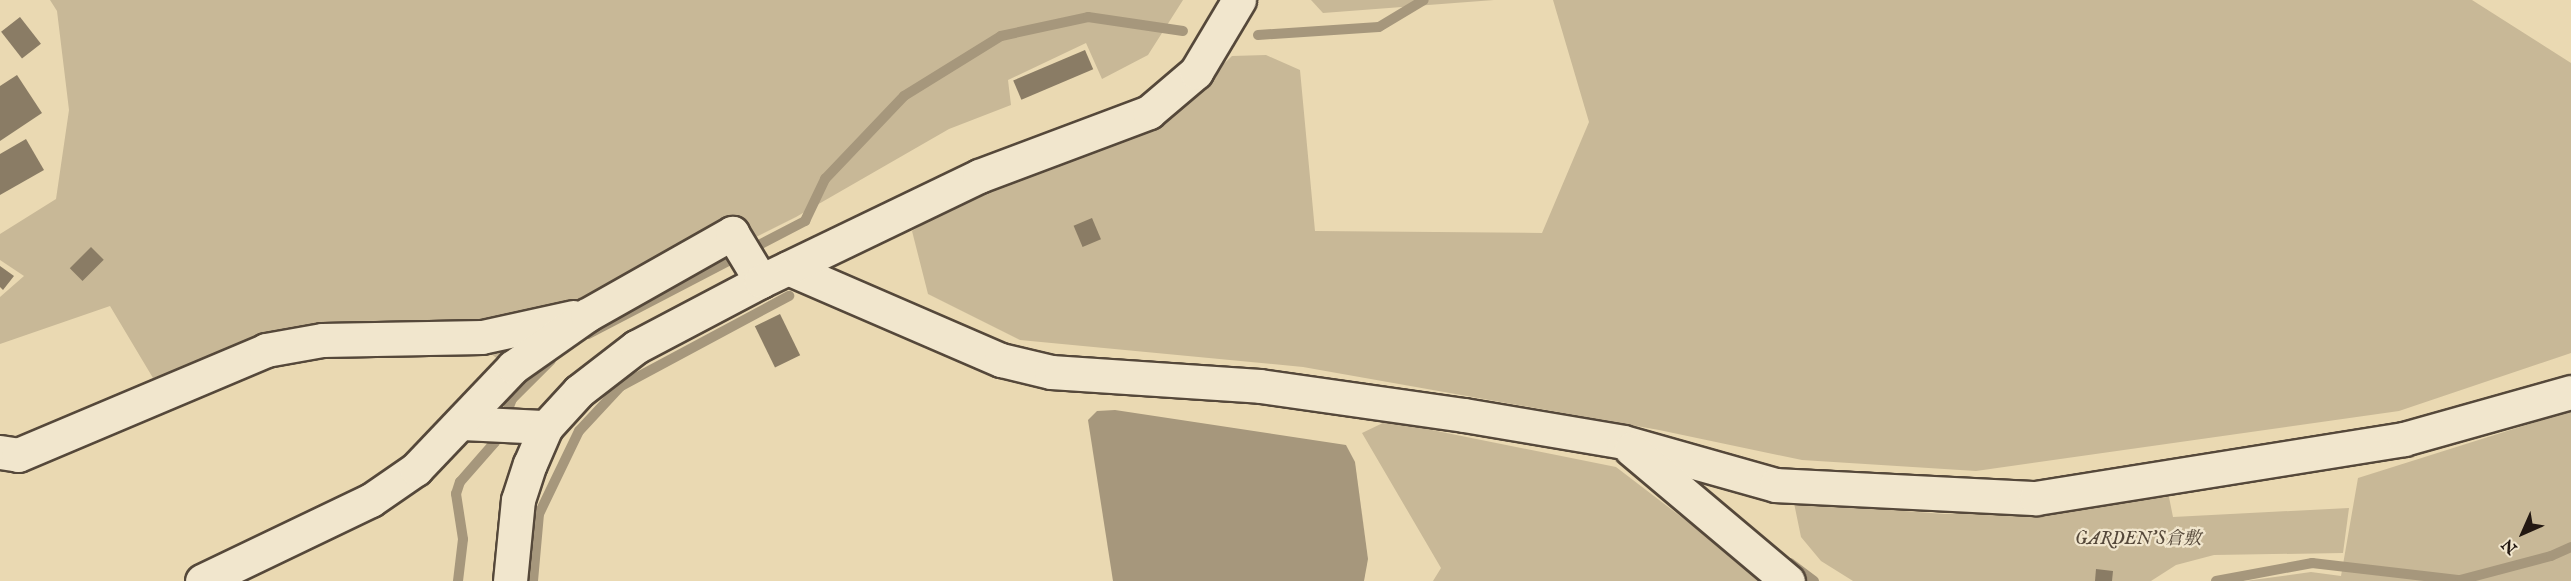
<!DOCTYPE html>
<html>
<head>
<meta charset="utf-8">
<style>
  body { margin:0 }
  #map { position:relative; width:2571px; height:581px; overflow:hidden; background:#ead9b2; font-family:"IM FELL English","Noto Serif JP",serif }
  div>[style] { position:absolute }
  .green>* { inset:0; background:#c8b897 }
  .water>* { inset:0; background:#a6977c }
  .stream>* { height:10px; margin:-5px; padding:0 5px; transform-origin:5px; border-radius:5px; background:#a6977c }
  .building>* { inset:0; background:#8a7c65; transform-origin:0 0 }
  .roads { filter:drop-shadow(2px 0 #55483a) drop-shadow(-2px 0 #55483a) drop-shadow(0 2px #55483a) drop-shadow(0 -2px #55483a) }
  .minor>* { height:33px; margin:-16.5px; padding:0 16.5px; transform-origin:16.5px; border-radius:16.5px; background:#f1e6cd }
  span { translate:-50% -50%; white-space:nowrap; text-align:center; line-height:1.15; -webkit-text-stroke:4.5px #f1e6cd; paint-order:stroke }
  .park-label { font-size:18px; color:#55483a; font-style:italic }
  .north { position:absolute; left:2493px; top:503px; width:60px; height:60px; -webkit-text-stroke:4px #f1e6cd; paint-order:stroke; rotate:225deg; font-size:16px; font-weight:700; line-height:24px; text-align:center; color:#231812 }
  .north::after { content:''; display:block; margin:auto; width:21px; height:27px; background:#231812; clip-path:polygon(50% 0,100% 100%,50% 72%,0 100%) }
</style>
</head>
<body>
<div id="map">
  <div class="green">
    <i style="clip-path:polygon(50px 0,1183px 0,1148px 55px,1102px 79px,1086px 43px,1008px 80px,1011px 105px,949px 129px,796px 217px,504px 364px,458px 328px,287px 331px,153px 378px,110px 306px,0 344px,0 297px,24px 276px,0 260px,0 234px,56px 199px,69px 110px,57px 11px)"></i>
    <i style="clip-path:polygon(1311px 0,1494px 0,1323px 13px)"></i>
    <i style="clip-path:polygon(1553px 0,2472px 0,2571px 63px,2571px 353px,2399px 411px,1976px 471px,1802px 460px,1659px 430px,1303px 367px,1020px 340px,928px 294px,912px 231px,976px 192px,1158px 127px,1232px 56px,1266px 55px,1300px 70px,1315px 231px,1542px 233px,1589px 122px)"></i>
    <i style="clip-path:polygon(2571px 411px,2571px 581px,2245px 581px,2311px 572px,2341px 576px,2358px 478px)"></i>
    <i style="clip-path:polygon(1387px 421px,1616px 467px,1765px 581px,1433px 581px,1441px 568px,1362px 433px)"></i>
    <i style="clip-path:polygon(2169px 497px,2173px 517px,2349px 508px,2343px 553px,2214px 555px,2176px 565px,2151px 581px,1853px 581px,1821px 561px,1801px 537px,1794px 503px,1945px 514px)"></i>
  </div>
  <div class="water">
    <i style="clip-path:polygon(1115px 410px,1346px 445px,1355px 462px,1368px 559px,1364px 581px,1113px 581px,1088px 420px,1097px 411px)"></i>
  </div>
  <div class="stream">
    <i style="left:1258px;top:35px;width:121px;rotate:-3.8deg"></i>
    <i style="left:1379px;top:27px;width:52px;rotate:-31deg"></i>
    <i style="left:588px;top:334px;width:245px;rotate:-27.5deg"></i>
    <i style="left:805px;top:221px;width:47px;rotate:-64.5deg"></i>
    <i style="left:825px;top:179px;width:115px;rotate:-46.4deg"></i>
    <i style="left:904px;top:96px;width:114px;rotate:-31.7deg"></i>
    <i style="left:1001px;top:36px;width:89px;rotate:-12.3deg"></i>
    <i style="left:1088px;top:17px;width:96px;rotate:8.4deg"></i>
    <i style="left:1790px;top:563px;width:30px;rotate:37deg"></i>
    <i style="left:458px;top:581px;width:42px;rotate:-83.2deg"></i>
    <i style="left:463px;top:539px;width:46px;rotate:-98.8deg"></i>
    <i style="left:456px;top:494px;width:13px;rotate:-72deg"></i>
    <i style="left:460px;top:482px;width:53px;rotate:-48.8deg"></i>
    <i style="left:495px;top:442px;width:46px;rotate:-68.4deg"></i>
    <i style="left:512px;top:399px;width:55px;rotate:-45deg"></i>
    <i style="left:533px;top:581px;width:67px;rotate:-84.9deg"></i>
    <i style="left:539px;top:514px;width:92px;rotate:-64.3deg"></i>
    <i style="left:579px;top:431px;width:62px;rotate:-47deg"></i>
    <i style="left:621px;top:386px;width:191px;rotate:-28.2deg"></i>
    <i style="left:2216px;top:581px;width:98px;rotate:-10.6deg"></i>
    <i style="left:2312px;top:563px;width:149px;rotate:6.6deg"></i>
    <i style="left:2460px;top:580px;width:94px;rotate:-14.8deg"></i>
    <i style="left:2551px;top:556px;width:22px;rotate:-24deg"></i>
  </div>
  <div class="building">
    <i style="left:20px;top:17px;width:34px;height:24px;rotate:52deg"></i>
    <i style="left:1085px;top:50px;width:21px;height:78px;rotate:67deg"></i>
    <i style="clip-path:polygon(17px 75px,42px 113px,0 141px,0 86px)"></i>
    <i style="clip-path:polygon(26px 139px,44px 170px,0 195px,0 154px)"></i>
    <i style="left:1092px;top:218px;width:23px;height:20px;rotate:67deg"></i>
    <i style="left:91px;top:247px;width:18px;height:30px;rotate:45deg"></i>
    <i style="clip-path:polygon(0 266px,14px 276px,3px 290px,0 287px)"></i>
    <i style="left:780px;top:314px;width:46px;height:28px;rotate:64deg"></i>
    <i style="clip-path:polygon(2096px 569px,2113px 571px,2112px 581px,2095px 581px)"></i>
  </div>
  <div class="roads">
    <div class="minor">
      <i style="left:788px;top:268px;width:232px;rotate:23.4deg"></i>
      <i style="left:1001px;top:360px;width:51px;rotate:13.5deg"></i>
      <i style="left:1051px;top:372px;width:209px;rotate:3.8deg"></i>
      <i style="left:1260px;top:386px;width:206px;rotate:8.1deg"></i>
      <i style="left:1464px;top:415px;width:161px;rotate:9.6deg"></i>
      <i style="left:1623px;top:442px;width:159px;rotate:15.7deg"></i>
      <i style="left:1776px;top:485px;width:260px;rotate:2.9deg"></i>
      <i style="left:2036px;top:498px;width:373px;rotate:-9.1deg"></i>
      <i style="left:2404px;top:439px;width:173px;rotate:-15.7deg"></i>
      <i style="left:463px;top:423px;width:83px;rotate:2.8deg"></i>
      <i style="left:1631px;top:449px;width:205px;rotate:40.1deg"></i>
      <i style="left:0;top:452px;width:18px;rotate:9deg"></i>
      <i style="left:18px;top:455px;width:269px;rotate:-22.9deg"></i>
      <i style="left:266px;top:350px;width:57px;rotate:-10.1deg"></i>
      <i style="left:322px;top:340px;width:160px;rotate:-1.1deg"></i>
      <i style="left:482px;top:337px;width:93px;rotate:-12.4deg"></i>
      <i style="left:202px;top:581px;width:187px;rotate:-25.6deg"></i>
      <i style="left:371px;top:500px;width:55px;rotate:-34.6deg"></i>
      <i style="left:416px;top:469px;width:141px;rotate:-46.4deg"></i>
      <i style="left:513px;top:367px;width:90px;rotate:-35.1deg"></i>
      <i style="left:587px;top:315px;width:167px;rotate:-29.5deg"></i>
      <i style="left:732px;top:233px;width:56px;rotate:58.9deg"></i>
      <i style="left:510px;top:581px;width:81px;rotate:-84.4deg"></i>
      <i style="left:518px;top:500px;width:38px;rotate:-72deg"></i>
      <i style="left:530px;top:464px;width:40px;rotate:-66.6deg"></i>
      <i style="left:546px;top:427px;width:49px;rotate:-47.5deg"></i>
      <i style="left:579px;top:391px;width:72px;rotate:-37.7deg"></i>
      <i style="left:636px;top:347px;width:141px;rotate:-27.8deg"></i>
      <i style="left:761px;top:281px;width:242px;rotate:-25.7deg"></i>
      <i style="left:979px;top:176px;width:182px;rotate:-20.6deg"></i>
      <i style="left:1149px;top:112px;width:62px;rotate:-40.4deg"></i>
      <i style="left:1196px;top:72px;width:84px;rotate:-59.2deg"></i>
    </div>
  </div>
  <div class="park-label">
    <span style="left:2138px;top:540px">GARDEN'S倉敷</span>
  </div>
  <div class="north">N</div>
</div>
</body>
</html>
